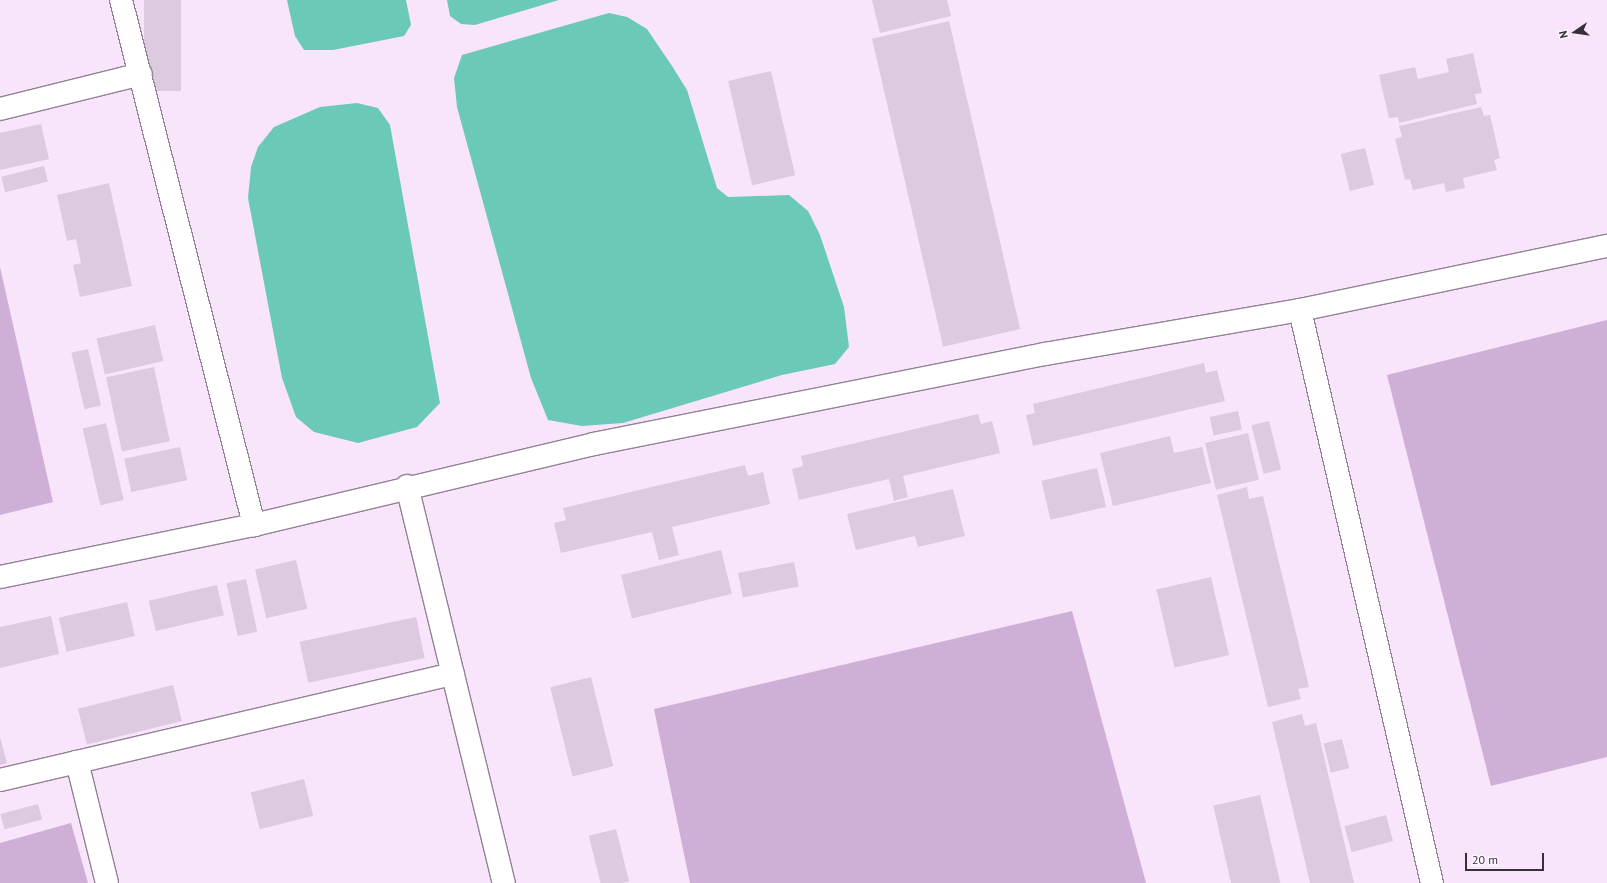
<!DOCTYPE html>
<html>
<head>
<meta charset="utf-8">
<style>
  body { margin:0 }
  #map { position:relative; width:1607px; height:883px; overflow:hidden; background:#f8e4fb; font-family:"PT Sans",sans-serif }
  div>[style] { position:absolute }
  .green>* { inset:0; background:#d0afd6 }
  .water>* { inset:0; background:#6ac9b7 }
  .building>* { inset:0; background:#ddc9e0; transform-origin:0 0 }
  .roads { filter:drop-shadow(1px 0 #938196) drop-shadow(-1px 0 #938196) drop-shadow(0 1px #938196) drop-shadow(0 -1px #938196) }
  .minor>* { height:22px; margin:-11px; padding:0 11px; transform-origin:11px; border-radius:11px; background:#fff }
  span { translate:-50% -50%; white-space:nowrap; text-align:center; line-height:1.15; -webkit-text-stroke:4px #fef6ff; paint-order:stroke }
  .north { position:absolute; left:1555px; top:12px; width:40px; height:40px; -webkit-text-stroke:3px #fef6ff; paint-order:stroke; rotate:257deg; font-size:11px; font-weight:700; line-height:16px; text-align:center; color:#383039 }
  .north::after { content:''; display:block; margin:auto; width:14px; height:18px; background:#383039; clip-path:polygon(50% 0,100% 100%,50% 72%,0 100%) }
  .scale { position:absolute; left:1465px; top:853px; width:79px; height:18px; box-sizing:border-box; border:2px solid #383039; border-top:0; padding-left:5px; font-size:12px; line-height:14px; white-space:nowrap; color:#383039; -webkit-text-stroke:3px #fef6ff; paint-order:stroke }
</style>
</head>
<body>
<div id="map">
  <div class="green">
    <i style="clip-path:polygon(0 267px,53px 502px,0 515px)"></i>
    <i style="clip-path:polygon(1607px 320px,1607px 757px,1491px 786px,1387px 375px)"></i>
    <i style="clip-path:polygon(1072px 611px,1146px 883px,690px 883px,654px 709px)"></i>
    <i style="clip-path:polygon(71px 823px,88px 883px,0 883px,0 843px)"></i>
  </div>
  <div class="water">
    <i style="clip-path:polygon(287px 0,406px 0,411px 25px,404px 36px,333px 50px,304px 50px,295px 36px)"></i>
    <i style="clip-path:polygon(447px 0,559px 0,475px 25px,461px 24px,450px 16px)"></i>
    <i style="clip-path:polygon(609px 13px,627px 17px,647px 29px,672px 66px,687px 90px,717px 188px,728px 197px,789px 195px,808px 211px,820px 235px,844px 307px,849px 347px,835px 364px,782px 375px,623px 423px,582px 426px,548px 420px,531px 378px,457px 107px,454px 78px,462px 55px)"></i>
    <i style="clip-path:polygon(357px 103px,378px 108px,390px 125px,440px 403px,417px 427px,358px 443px,314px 432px,296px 417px,282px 378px,248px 198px,251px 167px,258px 147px,274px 127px,320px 107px)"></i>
  </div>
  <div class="building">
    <i style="left:144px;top:0;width:37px;height:91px"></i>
    <i style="clip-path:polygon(872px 0,947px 0,951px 16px,880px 33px)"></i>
    <i style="left:949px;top:21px;width:316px;height:79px;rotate:77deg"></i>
    <i style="clip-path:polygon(1473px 53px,1482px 93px,1475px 94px,1477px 104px,1399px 123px,1398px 117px,1389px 118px,1379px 75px,1415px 67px,1418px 79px,1449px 72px,1446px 59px)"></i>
    <i style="left:771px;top:71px;width:107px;height:44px;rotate:77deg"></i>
    <i style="clip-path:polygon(1481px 107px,1484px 116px,1490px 115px,1500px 158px,1494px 160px,1497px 170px,1463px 178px,1465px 188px,1446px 192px,1444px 183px,1413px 190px,1410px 179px,1405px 180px,1395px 139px,1402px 137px,1399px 126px)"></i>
    <i style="clip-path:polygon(41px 124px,49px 159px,0 170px,0 133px)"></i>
    <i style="left:1365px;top:148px;width:38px;height:25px;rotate:76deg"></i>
    <i style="left:44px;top:166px;width:16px;height:44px;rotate:76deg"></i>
    <i style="clip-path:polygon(109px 183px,132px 286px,80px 297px,73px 265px,81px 263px,76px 239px,67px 241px,57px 195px)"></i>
    <i style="left:155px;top:325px;width:37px;height:60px;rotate:77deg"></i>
    <i style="left:88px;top:349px;width:58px;height:17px;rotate:77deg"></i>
    <i style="clip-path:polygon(1204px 363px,1206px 373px,1217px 370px,1225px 401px,1033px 446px,1026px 415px,1035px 413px,1033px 404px)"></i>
    <i style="left:154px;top:367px;width:76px;height:49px;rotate:78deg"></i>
    <i style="left:1238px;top:411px;width:19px;height:29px;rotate:78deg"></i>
    <i style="clip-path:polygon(978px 414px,981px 424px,992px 421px,1000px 453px,903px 476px,908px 497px,894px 501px,889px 479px,799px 500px,792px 469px,803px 466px,801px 456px)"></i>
    <i style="left:1269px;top:421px;width:50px;height:18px;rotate:76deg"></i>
    <i style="left:106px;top:423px;width:79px;height:24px;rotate:77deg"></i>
    <i style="left:1248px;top:433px;width:48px;height:44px;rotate:77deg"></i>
    <i style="clip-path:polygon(1170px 436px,1174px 453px,1202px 447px,1211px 483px,1113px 506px,1100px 453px)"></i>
    <i style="left:180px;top:447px;width:34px;height:57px;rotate:78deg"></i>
    <i style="clip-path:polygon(745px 465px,748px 476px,763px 472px,770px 504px,672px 527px,679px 555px,659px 560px,652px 532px,561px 553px,554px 523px,566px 520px,563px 508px)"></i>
    <i style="left:1097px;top:468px;width:40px;height:57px;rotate:77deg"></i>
    <i style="clip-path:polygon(1247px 487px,1249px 499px,1263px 496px,1309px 687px,1298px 689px,1301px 699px,1268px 707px,1217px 495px)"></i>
    <i style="clip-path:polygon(953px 489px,965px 536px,918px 547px,915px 536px,856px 550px,847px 514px)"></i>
    <i style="left:721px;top:550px;width:45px;height:103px;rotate:76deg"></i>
    <i style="left:296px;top:560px;width:50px;height:42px;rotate:77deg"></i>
    <i style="left:794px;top:562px;width:25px;height:57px;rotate:79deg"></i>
    <i style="left:1211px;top:577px;width:80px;height:56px;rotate:77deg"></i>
    <i style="left:246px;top:579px;width:54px;height:20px;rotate:78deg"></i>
    <i style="left:217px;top:585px;width:31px;height:70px;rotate:77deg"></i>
    <i style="left:127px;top:602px;width:35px;height:70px;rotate:77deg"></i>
    <i style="clip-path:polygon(51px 616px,59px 654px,0 668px,0 627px)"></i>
    <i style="left:416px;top:617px;width:42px;height:119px;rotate:78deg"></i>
    <i style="left:591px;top:677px;width:92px;height:42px;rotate:76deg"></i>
    <i style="left:173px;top:685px;width:37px;height:98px;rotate:76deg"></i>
    <i style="clip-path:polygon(1302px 714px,1305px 726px,1316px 723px,1354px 883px,1310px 883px,1272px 722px)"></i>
    <i style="clip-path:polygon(0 737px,7px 763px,0 765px)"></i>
    <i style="left:1342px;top:739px;width:30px;height:19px;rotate:76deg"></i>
    <i style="left:304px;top:779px;width:38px;height:55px;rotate:76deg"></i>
    <i style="left:1260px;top:795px;width:90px;height:48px;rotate:77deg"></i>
    <i style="left:38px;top:804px;width:16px;height:39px;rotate:75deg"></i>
    <i style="left:1386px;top:815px;width:27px;height:43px;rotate:75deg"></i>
    <i style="left:616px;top:829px;width:54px;height:28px;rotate:76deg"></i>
  </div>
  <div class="roads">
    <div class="minor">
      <i style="left:121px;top:0;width:542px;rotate:75.78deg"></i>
      <i style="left:0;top:109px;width:145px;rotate:-13.9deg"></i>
      <i style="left:1300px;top:310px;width:314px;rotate:-11.8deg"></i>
      <i style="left:407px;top:486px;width:409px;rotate:76.3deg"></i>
      <i style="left:0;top:577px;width:259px;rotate:-11.6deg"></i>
      <i style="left:254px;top:525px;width:350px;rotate:-13.4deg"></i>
      <i style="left:594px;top:444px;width:460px;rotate:-11.3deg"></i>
      <i style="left:1045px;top:354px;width:259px;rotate:-9.8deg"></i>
      <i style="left:1300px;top:310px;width:588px;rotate:77.03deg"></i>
      <i style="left:0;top:780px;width:79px;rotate:-13.2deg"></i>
      <i style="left:107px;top:883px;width:125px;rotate:-103.9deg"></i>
      <i style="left:77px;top:762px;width:386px;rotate:-13.2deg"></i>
    </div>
  </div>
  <div class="north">N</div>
  <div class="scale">20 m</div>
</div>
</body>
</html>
